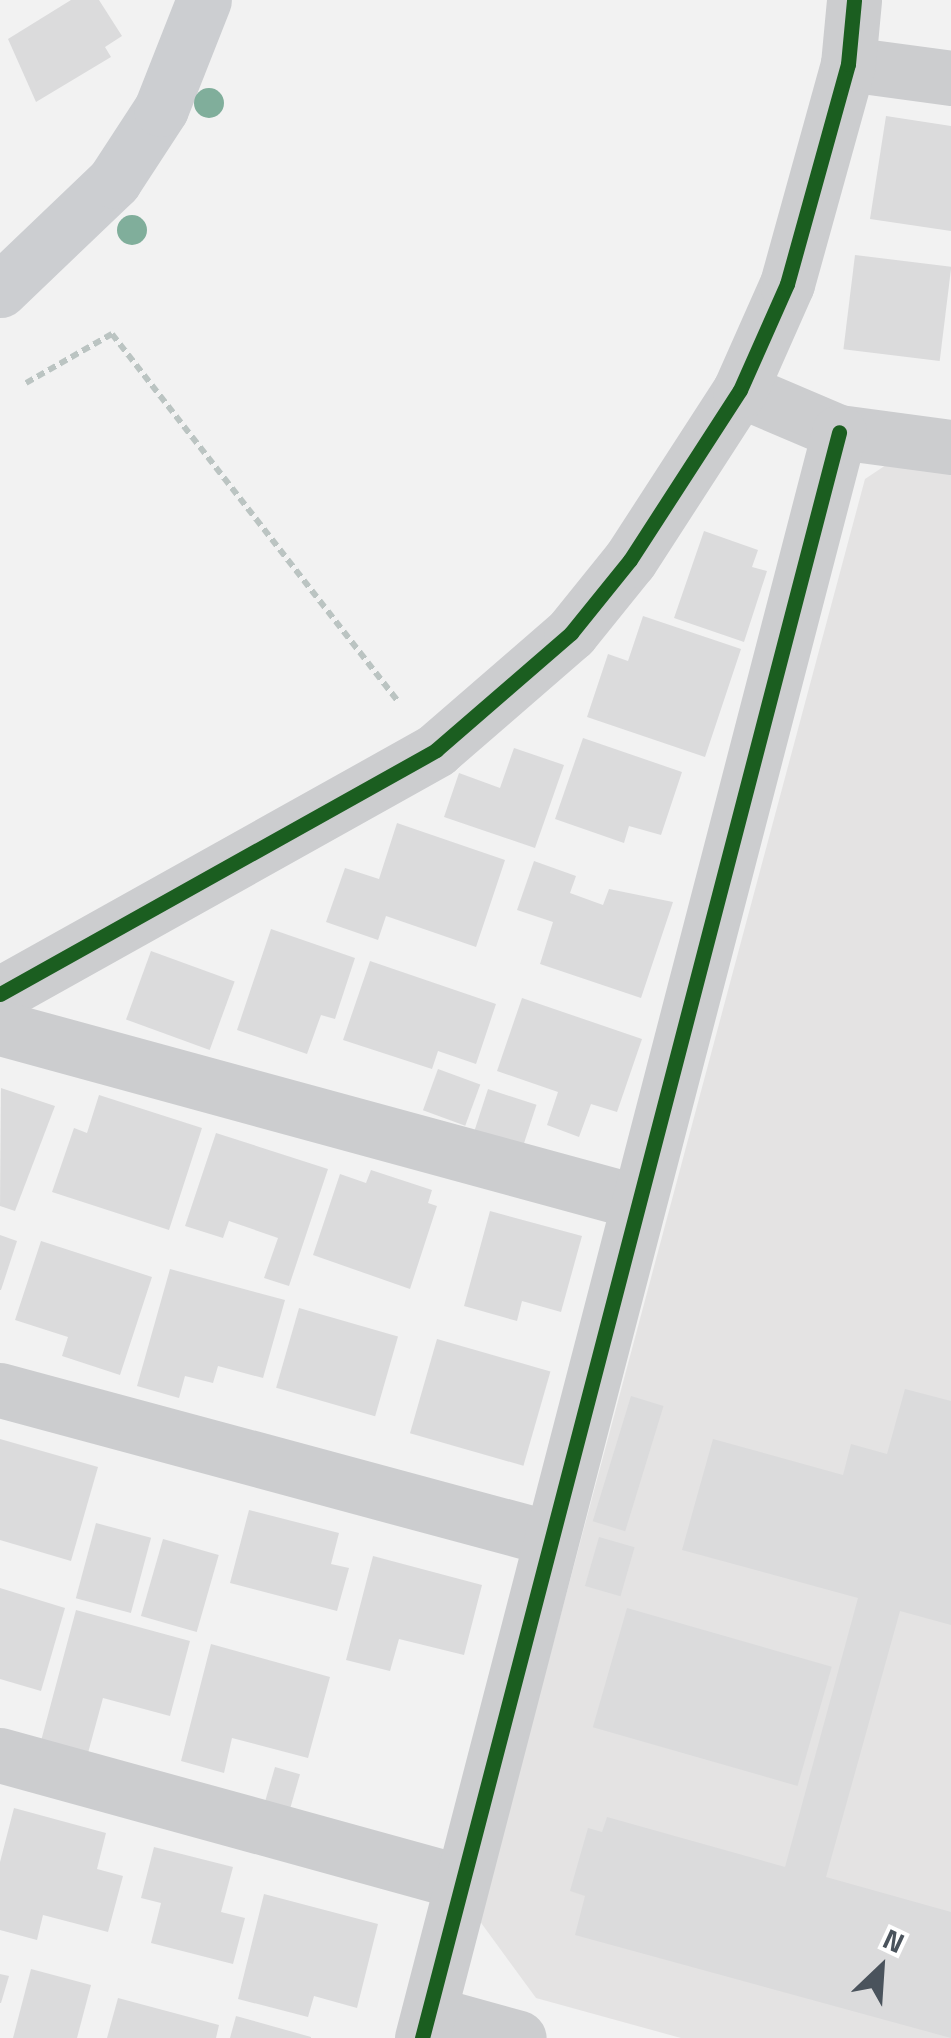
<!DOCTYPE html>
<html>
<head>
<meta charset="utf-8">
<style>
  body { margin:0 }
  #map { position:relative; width:951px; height:2038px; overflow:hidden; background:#f2f2f2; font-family:"Titillium Web",sans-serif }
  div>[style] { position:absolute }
  .education>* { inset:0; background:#e4e3e3 }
  .building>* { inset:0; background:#dbdbdc; transform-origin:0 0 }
  .path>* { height:6px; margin-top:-3px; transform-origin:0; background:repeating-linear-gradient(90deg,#bbc4c2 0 8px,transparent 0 13px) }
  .street>* { height:55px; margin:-27.5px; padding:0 27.5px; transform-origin:27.5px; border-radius:27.5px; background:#cccdcf }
  .secondary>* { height:55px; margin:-27.5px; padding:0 27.5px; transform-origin:27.5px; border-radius:27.5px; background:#ccced1 }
  .cycleway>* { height:15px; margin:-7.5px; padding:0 7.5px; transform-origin:7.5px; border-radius:7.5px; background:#1b5e20 }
  .trees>* { width:30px; height:30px; margin:-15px; border-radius:50%; background:#80ae9b }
  span { translate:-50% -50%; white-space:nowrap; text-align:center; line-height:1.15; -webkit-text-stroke:8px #fff; paint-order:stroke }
  .north { position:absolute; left:831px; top:1918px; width:100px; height:100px; -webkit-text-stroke:8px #fff; paint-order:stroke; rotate:25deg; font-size:28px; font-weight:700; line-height:40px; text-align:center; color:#4a535c }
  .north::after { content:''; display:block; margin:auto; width:35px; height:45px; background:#4a535c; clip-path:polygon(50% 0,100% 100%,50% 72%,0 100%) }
</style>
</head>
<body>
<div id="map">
  <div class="education">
    <i style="clip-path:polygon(892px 461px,951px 470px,951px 2038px,681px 2038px,536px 1998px,479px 1920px,865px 479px)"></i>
  </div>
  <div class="building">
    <i style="clip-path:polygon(71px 0,99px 0,122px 36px,105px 47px,111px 57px,36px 102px,8px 39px)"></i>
    <i style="clip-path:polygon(886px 116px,951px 126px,951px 231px,870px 219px)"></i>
    <i style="left:855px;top:255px;width:97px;height:95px;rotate:7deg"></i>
    <i style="clip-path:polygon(704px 531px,758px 550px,752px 567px,767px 571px,744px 642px,674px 618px)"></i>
    <i style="clip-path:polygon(643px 616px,741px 649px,705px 757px,587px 717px,608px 654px,628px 661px)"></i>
    <i style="clip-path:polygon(583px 738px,682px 772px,661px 835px,629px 826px,624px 843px,555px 819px)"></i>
    <i style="clip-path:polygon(514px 748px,564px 765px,535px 848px,444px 817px,459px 773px,500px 788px)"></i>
    <i style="clip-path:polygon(397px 823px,505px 860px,476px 947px,386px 916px,378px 940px,326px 922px,345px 868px,379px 879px)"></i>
    <i style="clip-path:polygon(534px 861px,576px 876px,570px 893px,603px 905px,609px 889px,673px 902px,641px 998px,540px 964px,553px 922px,517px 910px)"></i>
    <i style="clip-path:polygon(271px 929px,355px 958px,335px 1019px,321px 1015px,307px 1054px,237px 1030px)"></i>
    <i style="left:151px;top:951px;width:89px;height:73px;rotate:20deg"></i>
    <i style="clip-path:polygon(370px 961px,496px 1004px,476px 1064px,438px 1051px,432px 1069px,343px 1040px)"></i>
    <i style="clip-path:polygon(522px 998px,642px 1039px,617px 1112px,591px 1104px,579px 1137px,547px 1125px,558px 1092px,497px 1071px)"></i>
    <i style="left:438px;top:1069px;width:45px;height:44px;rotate:20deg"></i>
    <i style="clip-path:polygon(1px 1088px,55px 1106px,15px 1211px,0 1206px)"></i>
    <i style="left:488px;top:1089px;width:51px;height:43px;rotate:18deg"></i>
    <i style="clip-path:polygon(99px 1095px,202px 1128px,169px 1230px,52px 1192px,74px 1128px,87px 1133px)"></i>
    <i style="clip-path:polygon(216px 1133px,328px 1169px,289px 1286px,264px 1278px,278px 1238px,229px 1221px,223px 1238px,185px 1226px)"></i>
    <i style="clip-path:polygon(371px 1170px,432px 1190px,428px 1203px,437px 1206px,410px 1289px,313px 1255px,340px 1174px,366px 1183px)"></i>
    <i style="clip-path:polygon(490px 1211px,582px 1236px,561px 1312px,522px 1301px,517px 1321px,464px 1306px)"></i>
    <i style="clip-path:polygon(0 1235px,17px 1241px,1px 1290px,0 1290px)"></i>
    <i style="clip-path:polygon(41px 1241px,152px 1277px,120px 1375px,62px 1356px,68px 1337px,15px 1320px)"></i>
    <i style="clip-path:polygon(170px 1269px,285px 1300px,263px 1378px,218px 1366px,213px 1383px,185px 1376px,179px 1398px,137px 1386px)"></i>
    <i style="left:299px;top:1308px;width:103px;height:83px;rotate:16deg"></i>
    <i style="left:437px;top:1339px;width:118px;height:98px;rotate:16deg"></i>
    <i style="clip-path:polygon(905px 1389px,951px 1401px,951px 1625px,900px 1611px,826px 1877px,951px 1912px,951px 2038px,575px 1935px,585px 1896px,570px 1891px,588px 1828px,602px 1832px,607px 1817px,785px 1867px,858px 1598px,682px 1550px,713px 1439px,843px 1475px,851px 1444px,887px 1454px)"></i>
    <i style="left:631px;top:1396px;width:34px;height:131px;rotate:17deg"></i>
    <i style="clip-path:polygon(0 1439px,98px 1467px,71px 1561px,0 1540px)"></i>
    <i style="clip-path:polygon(249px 1510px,339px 1533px,331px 1564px,349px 1568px,337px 1611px,230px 1583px)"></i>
    <i style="left:96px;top:1523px;width:57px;height:78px;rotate:15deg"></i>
    <i style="left:599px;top:1537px;width:37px;height:51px;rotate:16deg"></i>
    <i style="left:163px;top:1539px;width:58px;height:80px;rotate:16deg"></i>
    <i style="clip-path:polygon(373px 1556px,482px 1585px,464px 1655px,399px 1639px,390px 1671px,346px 1660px)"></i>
    <i style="clip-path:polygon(0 1588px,65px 1608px,41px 1691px,0 1679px)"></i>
    <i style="left:627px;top:1608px;width:213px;height:124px;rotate:16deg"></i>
    <i style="clip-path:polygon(76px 1610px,190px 1641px,170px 1716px,103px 1698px,88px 1753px,41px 1741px)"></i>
    <i style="clip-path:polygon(211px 1644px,330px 1677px,308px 1758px,232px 1738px,224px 1773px,181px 1761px)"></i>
    <i style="left:275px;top:1767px;width:26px;height:44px;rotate:16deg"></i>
    <i style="clip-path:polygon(14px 1808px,106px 1833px,97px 1869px,123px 1876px,108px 1932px,43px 1915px,37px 1940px,0 1930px,0 1862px)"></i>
    <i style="clip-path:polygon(154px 1847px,233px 1867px,221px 1912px,245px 1918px,233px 1964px,151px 1943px,161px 1903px,141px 1898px)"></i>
    <i style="clip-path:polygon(264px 1894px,378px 1924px,357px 2008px,314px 1996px,308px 2017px,238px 1999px)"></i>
    <i style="clip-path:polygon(31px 1969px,91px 1985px,77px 2038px,13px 2038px)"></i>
    <i style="clip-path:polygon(0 1974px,9px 1976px,1px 2003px,0 2003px)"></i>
    <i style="clip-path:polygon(118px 1998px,219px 2025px,216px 2038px,107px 2038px)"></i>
    <i style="clip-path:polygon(236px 2016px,311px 2037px,311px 2038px,230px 2038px)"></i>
  </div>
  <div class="path">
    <i style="left:26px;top:383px;width:99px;rotate:-29.7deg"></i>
    <i style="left:112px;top:334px;width:465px;rotate:52.1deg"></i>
  </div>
  <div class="street">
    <i style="left:848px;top:64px;width:104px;rotate:7.7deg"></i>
    <i style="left:740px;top:390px;width:108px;rotate:23deg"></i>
    <i style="left:839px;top:432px;width:113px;rotate:7.6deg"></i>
    <i style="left:0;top:994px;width:500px;rotate:-29.2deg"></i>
    <i style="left:436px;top:750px;width:179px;rotate:-40.9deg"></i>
    <i style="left:571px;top:633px;width:94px;rotate:-51.1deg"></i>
    <i style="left:630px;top:560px;width:202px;rotate:-57.1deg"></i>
    <i style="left:740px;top:390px;width:116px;rotate:-66.1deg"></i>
    <i style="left:787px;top:284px;width:228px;rotate:-74.5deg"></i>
    <i style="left:848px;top:64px;width:64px;rotate:-84.6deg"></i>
    <i style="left:0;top:1028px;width:661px;rotate:15.26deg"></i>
    <i style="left:0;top:1390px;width:569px;rotate:15.09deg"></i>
    <i style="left:0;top:1755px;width:476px;rotate:15.4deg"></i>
    <i style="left:429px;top:2013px;width:93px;rotate:15.5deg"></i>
    <i style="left:422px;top:2038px;width:1659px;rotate:-75.44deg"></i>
  </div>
  <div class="secondary">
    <i style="left:0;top:290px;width:158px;rotate:-43.7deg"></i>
    <i style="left:114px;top:181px;width:86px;rotate:-56.9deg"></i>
    <i style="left:161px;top:109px;width:117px;rotate:-68.5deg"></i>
  </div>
  <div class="cycleway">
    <i style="left:0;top:994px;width:500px;rotate:-29.2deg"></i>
    <i style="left:436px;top:750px;width:179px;rotate:-40.9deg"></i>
    <i style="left:571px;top:633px;width:94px;rotate:-51.1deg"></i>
    <i style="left:630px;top:560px;width:202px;rotate:-57.1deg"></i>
    <i style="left:740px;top:390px;width:116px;rotate:-66.1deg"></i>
    <i style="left:787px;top:284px;width:228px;rotate:-74.5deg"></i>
    <i style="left:848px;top:64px;width:64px;rotate:-84.6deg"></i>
    <i style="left:422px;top:2038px;width:1659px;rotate:-75.44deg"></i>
  </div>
  <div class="trees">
    <i style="left:209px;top:103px"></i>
    <i style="left:132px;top:230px"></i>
  </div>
  <div class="north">N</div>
</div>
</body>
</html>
